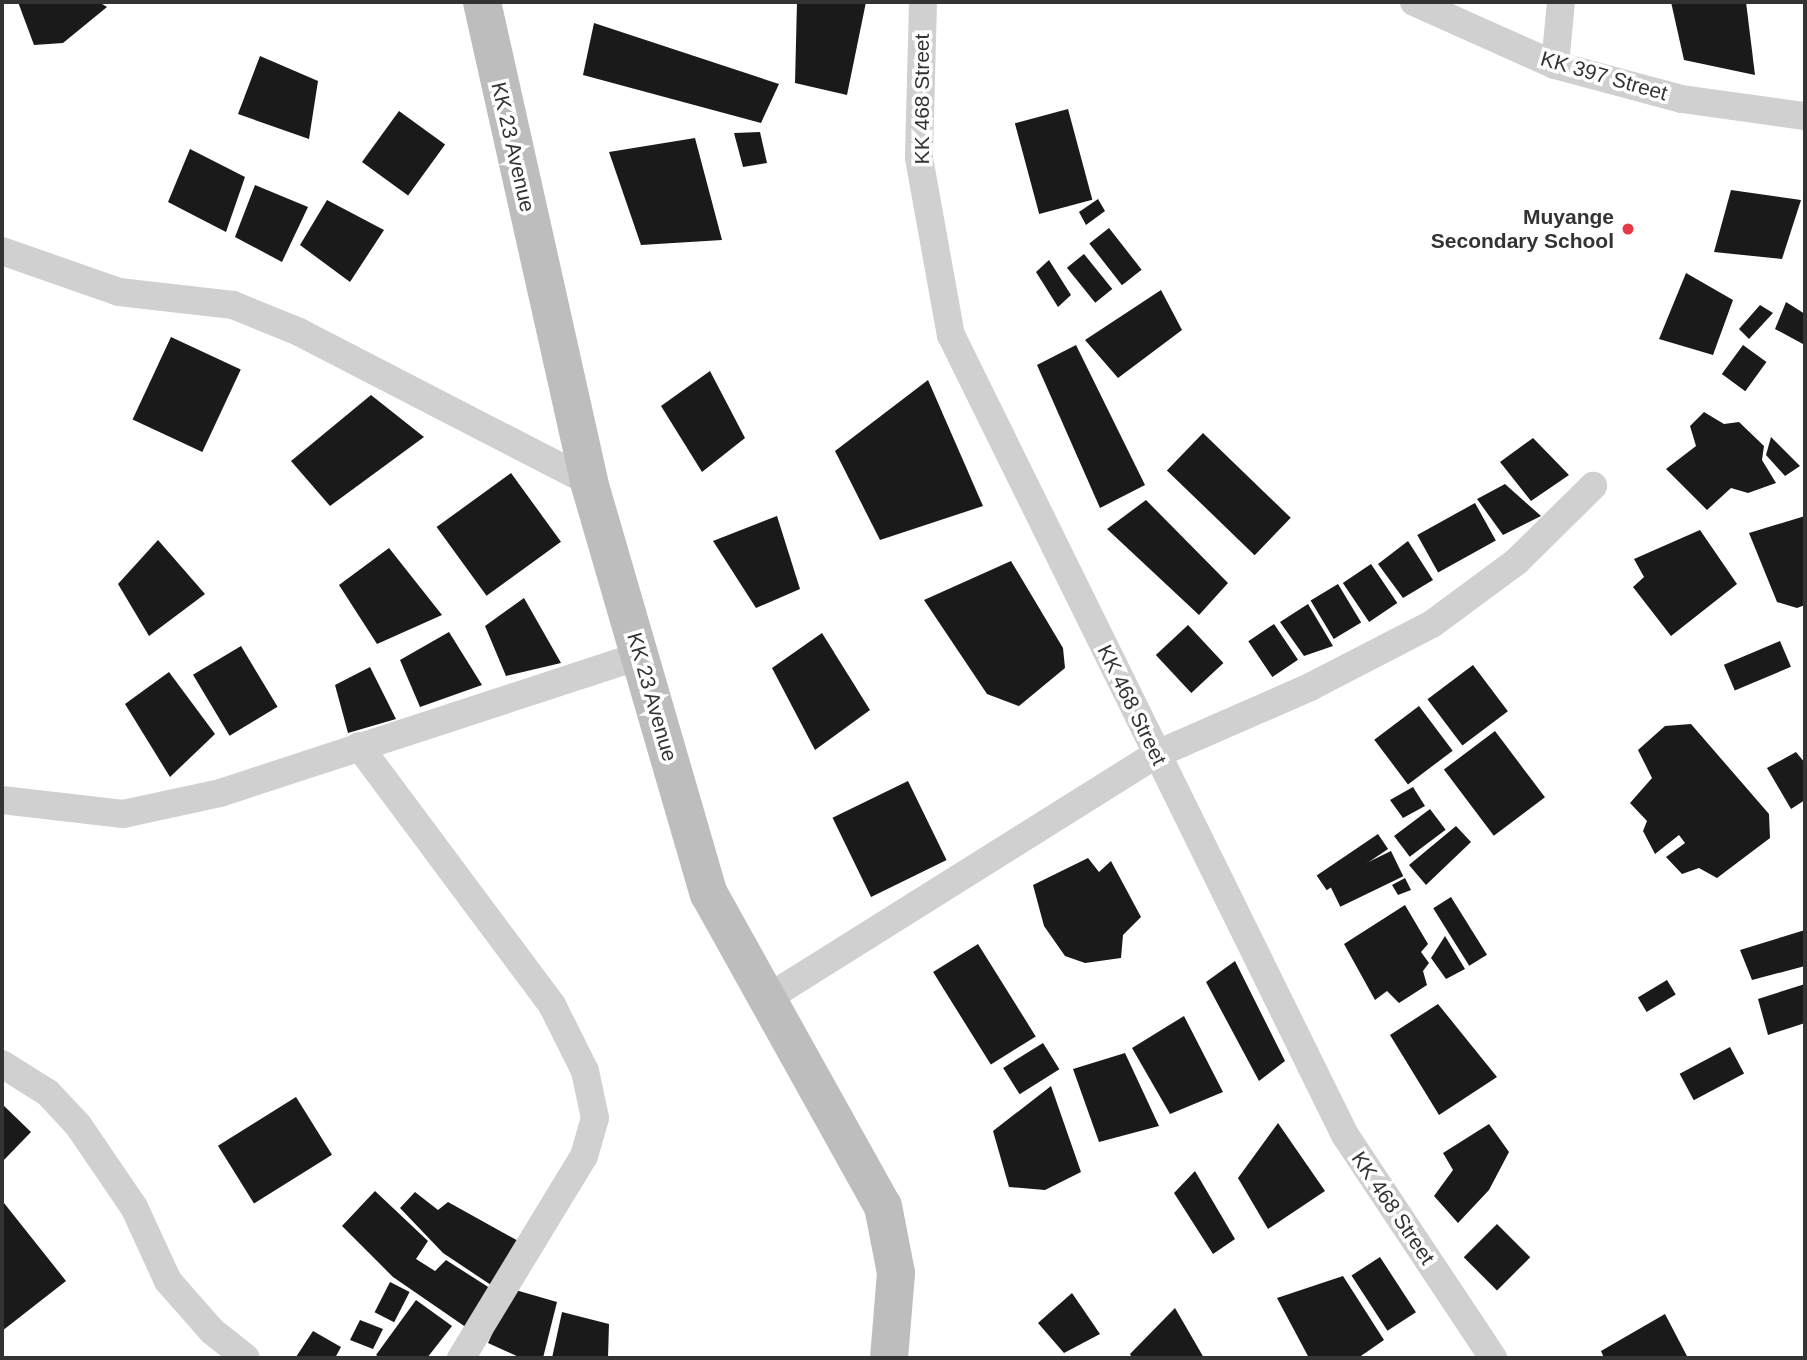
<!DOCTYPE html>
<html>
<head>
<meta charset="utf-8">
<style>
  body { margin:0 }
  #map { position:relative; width:1807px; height:1360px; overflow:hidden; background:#fff; font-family:Arial,sans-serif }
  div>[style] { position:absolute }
  .building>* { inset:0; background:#1a1a1a; transform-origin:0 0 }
  .street>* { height:28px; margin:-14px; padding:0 14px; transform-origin:14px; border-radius:14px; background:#d0d0d0 }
  .secondary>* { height:38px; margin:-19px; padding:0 19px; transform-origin:19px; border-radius:19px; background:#bdbdbd }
  .dots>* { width:19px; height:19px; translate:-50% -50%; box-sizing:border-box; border:4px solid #fff; border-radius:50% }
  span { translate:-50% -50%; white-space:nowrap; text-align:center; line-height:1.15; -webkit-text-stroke:7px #fff; paint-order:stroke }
  .street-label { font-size:21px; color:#333 }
  .poi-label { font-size:21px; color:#333; font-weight:700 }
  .right { translate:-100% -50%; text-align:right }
  .frame { position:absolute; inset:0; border:4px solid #333; pointer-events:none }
</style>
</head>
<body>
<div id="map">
  <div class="building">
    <i style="clip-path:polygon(18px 2px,99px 2px,107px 7px,63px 43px,34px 45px)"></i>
    <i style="clip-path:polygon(797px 2px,866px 2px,847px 95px,795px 83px)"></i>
    <i style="clip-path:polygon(1671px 2px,1746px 2px,1755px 75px,1684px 60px)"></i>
    <i style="clip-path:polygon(594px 23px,779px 84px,761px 123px,583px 75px)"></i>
    <i style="clip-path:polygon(260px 56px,318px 81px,309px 139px,238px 114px)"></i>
    <i style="left:1068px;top:109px;width:94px;height:55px;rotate:75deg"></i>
    <i style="left:399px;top:111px;width:57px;height:63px;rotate:36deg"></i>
    <i style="clip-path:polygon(760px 132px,767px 163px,743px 167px,734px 133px)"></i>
    <i style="clip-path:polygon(695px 138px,722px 240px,641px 245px,609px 152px)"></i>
    <i style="clip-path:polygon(190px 149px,245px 177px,226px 232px,168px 202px)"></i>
    <i style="clip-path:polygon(255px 185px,308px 207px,282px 262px,235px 237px)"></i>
    <i style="clip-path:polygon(1731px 190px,1801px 200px,1782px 259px,1714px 252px)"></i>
    <i style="clip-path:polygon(1098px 199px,1105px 211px,1086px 225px,1079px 212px)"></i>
    <i style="clip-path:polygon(327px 200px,384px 230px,350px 282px,300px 245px)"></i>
    <i style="left:1109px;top:228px;width:53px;height:25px;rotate:52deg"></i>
    <i style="left:1084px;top:254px;width:45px;height:22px;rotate:51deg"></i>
    <i style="clip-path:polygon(1049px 260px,1071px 295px,1058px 307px,1036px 272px)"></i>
    <i style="clip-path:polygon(1686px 273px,1733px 300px,1713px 355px,1659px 339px)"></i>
    <i style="clip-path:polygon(1161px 290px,1182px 330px,1118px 378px,1085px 340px)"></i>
    <i style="clip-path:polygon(1786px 302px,1805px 314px,1803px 344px,1775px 329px)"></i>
    <i style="clip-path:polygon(1760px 305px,1773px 313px,1749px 339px,1739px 329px)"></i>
    <i style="left:171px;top:337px;width:77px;height:91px;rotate:25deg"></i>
    <i style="clip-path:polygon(1076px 345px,1145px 485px,1100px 508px,1037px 365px)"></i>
    <i style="left:1743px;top:345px;width:29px;height:36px;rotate:36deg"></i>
    <i style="clip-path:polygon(710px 371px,745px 438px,702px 472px,661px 406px)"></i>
    <i style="clip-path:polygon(928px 380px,983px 506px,880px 540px,835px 451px)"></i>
    <i style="clip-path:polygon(371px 395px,424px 437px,330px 506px,291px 461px)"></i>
    <i style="clip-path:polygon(1704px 412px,1724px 424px,1739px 422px,1764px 446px,1762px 460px,1776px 483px,1748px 493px,1731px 488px,1707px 510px,1666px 469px,1696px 446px,1690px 426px)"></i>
    <i style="left:1203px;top:433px;width:122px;height:52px;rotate:44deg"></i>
    <i style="clip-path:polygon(1771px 437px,1800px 466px,1785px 476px,1766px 455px)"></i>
    <i style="clip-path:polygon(1533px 438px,1569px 475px,1531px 501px,1500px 462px)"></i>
    <i style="left:511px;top:473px;width:85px;height:92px;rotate:54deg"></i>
    <i style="clip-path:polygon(1505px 484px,1541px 516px,1503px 535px,1477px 499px)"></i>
    <i style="clip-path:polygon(1146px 500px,1228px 583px,1199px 615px,1107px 529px)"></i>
    <i style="left:1475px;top:503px;width:43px;height:66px;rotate:61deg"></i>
    <i style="clip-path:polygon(777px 516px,800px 589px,756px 608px,713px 541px)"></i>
    <i style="clip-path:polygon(1805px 516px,1805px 605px,1797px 608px,1777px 602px,1749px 533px)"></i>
    <i style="clip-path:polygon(1700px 530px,1737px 584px,1671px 636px,1633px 587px,1644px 577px,1634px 559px)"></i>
    <i style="clip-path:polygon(158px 540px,205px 594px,149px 636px,118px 584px)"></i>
    <i style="clip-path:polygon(1408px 541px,1433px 580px,1403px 598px,1378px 564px)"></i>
    <i style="clip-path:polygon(389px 548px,442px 615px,377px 644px,339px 585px)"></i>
    <i style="clip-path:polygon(1011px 561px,1063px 648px,1065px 668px,1019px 706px,987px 694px,924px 600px)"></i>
    <i style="left:1371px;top:564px;width:47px;height:34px;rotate:56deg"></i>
    <i style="left:1338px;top:584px;width:45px;height:32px;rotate:59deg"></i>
    <i style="clip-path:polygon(524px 598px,561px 663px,506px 676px,485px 626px)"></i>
    <i style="clip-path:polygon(1308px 604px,1333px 646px,1304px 656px,1280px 622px)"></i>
    <i style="left:1274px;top:624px;width:43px;height:31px;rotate:56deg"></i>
    <i style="left:1188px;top:625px;width:52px;height:44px;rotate:47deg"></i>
    <i style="clip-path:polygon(449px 632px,482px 685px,420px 707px,400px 660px)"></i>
    <i style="clip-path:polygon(822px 633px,870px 710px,815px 750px,772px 668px)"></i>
    <i style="left:1780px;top:641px;width:28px;height:61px;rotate:67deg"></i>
    <i style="left:241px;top:646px;width:71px;height:56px;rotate:59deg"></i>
    <i style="left:1473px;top:665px;width:58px;height:57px;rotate:53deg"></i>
    <i style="clip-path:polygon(370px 667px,396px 719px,348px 733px,335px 685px)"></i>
    <i style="clip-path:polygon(169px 672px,215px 734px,170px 777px,125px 704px)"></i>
    <i style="left:1419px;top:706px;width:56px;height:56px;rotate:53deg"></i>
    <i style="clip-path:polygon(1691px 724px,1769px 814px,1770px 838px,1717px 878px,1699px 868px,1682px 874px,1666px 857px,1685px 843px,1679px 835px,1655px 854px,1643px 831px,1647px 821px,1630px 803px,1652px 778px,1638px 750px,1665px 726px)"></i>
    <i style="left:1495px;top:731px;width:83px;height:64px;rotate:53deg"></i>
    <i style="clip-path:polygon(1796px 752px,1805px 763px,1805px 800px,1791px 809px,1767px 768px)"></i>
    <i style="left:908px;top:781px;width:88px;height:84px;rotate:64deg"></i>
    <i style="clip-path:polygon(1413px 787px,1425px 806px,1403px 818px,1390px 800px)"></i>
    <i style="left:1430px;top:809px;width:26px;height:45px;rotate:53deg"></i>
    <i style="clip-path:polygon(1456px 826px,1471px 842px,1426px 885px,1409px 865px)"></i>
    <i style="left:1378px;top:834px;width:18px;height:74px;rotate:56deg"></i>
    <i style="left:1391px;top:851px;width:28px;height:70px;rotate:64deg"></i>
    <i style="clip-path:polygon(1088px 858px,1099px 872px,1111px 861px,1141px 917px,1123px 935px,1121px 958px,1085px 963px,1065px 956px,1044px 926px,1033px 885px)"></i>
    <i style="clip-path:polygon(1405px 878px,1411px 890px,1398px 895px,1392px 885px)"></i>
    <i style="left:1451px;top:897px;width:68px;height:21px;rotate:58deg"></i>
    <i style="clip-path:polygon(1405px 905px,1428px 944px,1421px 952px,1429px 963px,1423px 971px,1427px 985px,1399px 1003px,1387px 991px,1375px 1000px,1344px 944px)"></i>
    <i style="clip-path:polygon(1805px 930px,1805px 966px,1752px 980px,1740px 950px)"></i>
    <i style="clip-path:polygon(1445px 936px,1465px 969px,1446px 979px,1431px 958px)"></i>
    <i style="left:978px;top:944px;width:109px;height:53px;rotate:58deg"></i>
    <i style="clip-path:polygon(1235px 961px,1285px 1061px,1259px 1081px,1206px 982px)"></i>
    <i style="left:1667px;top:980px;width:17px;height:34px;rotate:59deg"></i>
    <i style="clip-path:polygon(1805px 984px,1805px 1023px,1768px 1035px,1758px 999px)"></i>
    <i style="clip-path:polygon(1438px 1004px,1497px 1077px,1439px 1115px,1390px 1035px)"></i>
    <i style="clip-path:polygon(1184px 1016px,1223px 1092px,1170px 1114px,1132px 1048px)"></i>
    <i style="left:1043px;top:1043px;width:31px;height:47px;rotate:58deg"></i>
    <i style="left:1730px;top:1047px;width:30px;height:57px;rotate:62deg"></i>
    <i style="clip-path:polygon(1125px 1053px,1159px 1126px,1099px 1142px,1073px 1069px)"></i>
    <i style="clip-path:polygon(1051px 1086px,1081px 1172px,1045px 1190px,1009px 1187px,993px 1131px)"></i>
    <i style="left:296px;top:1097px;width:68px;height:92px;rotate:58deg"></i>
    <i style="clip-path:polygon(2px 1104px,31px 1132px,2px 1162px)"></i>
    <i style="clip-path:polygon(1278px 1123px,1325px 1191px,1268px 1229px,1238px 1178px)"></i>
    <i style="clip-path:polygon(1489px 1124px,1509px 1152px,1489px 1190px,1458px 1223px,1434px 1196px,1453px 1170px,1443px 1153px)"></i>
    <i style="clip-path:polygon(1195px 1171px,1235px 1239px,1213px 1254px,1174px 1193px)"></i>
    <i style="clip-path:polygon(375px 1191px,428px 1241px,416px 1259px,435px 1271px,446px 1260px,496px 1292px,470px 1330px,393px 1277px,342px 1226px)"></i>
    <i style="clip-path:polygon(415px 1192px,438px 1210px,448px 1202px,520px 1242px,491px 1285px,443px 1253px,400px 1208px)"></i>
    <i style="clip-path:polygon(4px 1203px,66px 1281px,2px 1331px,2px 1205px)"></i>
    <i style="left:1497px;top:1224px;width:47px;height:47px;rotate:45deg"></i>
    <i style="left:1380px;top:1257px;width:66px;height:34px;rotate:57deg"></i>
    <i style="clip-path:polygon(1343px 1276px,1384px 1340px,1358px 1358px,1309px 1358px,1277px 1298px)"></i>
    <i style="left:390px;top:1282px;width:22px;height:34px;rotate:27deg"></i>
    <i style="clip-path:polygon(512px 1289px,557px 1302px,543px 1358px,521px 1358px,488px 1343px)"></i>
    <i style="clip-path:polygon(1072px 1293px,1100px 1334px,1064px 1353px,1038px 1323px)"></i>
    <i style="clip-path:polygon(416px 1300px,452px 1326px,427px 1358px,381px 1358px,376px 1355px)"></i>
    <i style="clip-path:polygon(1175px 1308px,1204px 1358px,1132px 1358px,1130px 1354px)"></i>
    <i style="clip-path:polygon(562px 1312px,609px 1324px,608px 1358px,552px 1358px)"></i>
    <i style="clip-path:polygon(1665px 1314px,1688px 1358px,1604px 1358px,1601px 1351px)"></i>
    <i style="clip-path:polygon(360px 1320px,383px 1329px,373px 1349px,350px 1340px)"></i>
    <i style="clip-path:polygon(313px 1331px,341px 1347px,335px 1358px,296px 1357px)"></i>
  </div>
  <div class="street">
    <i style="left:923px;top:2px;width:156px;rotate:91.5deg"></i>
    <i style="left:919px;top:158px;width:180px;rotate:79.8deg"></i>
    <i style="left:951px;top:335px;width:892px;rotate:63.78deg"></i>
    <i style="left:1345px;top:1135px;width:268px;rotate:56.4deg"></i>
    <i style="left:1414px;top:2px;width:154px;rotate:24.1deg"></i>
    <i style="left:1555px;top:65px;width:131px;rotate:15deg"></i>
    <i style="left:1682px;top:99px;width:124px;rotate:7.9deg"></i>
    <i style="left:1555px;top:65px;width:63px;rotate:-84.6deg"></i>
    <i style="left:2px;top:251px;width:124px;rotate:19.3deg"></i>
    <i style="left:119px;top:292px;width:115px;rotate:6.5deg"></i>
    <i style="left:233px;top:305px;width:71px;rotate:22.2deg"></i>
    <i style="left:299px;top:332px;width:326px;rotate:27.3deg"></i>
    <i style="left:359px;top:746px;width:323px;rotate:53.3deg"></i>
    <i style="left:552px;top:1005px;width:74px;rotate:63.4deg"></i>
    <i style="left:585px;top:1071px;width:48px;rotate:78deg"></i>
    <i style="left:595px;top:1118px;width:40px;rotate:106deg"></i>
    <i style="left:584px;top:1156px;width:237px;rotate:121.3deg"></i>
    <i style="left:2px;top:800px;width:122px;rotate:6.6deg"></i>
    <i style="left:123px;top:814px;width:99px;rotate:-12.2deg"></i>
    <i style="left:220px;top:793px;width:442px;rotate:-18.1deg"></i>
    <i style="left:763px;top:1001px;width:465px;rotate:-32.1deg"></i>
    <i style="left:1157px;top:754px;width:167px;rotate:-23.6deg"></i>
    <i style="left:1310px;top:687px;width:137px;rotate:-27.3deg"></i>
    <i style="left:1432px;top:624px;width:106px;rotate:-36.5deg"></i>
    <i style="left:1517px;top:561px;width:107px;rotate:-44.6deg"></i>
    <i style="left:2px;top:1064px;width:54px;rotate:32.2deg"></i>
    <i style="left:48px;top:1093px;width:44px;rotate:46.8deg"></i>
    <i style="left:78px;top:1125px;width:99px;rotate:55.7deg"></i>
    <i style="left:134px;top:1207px;width:81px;rotate:65.3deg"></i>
    <i style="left:168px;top:1281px;width:67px;rotate:48.7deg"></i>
    <i style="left:212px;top:1331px;width:43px;rotate:38.5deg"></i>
  </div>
  <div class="secondary">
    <i style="left:482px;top:2px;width:492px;rotate:77.4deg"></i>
    <i style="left:589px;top:482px;width:429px;rotate:73.8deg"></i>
    <i style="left:709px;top:894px;width:357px;rotate:60.9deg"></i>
    <i style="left:883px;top:1206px;width:68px;rotate:79deg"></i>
    <i style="left:896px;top:1273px;width:85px;rotate:94.7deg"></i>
  </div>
  <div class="dots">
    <i style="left:1628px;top:229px;background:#e63946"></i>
  </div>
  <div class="street-label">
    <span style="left:1604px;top:76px;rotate:16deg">KK 397 Street</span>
    <span style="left:922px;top:99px;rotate:-90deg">KK 468 Street</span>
    <span style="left:513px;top:147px;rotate:77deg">KK 23 Avenue</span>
    <span style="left:652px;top:697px;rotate:74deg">KK 23 Avenue</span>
    <span style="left:1132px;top:705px;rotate:64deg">KK 468 Street</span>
    <span style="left:1393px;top:1208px;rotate:56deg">KK 468 Street</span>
  </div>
  <div class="poi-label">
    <span class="right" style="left:1614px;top:229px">Muyange<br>Secondary School</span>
  </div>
  <div class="frame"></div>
</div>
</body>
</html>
